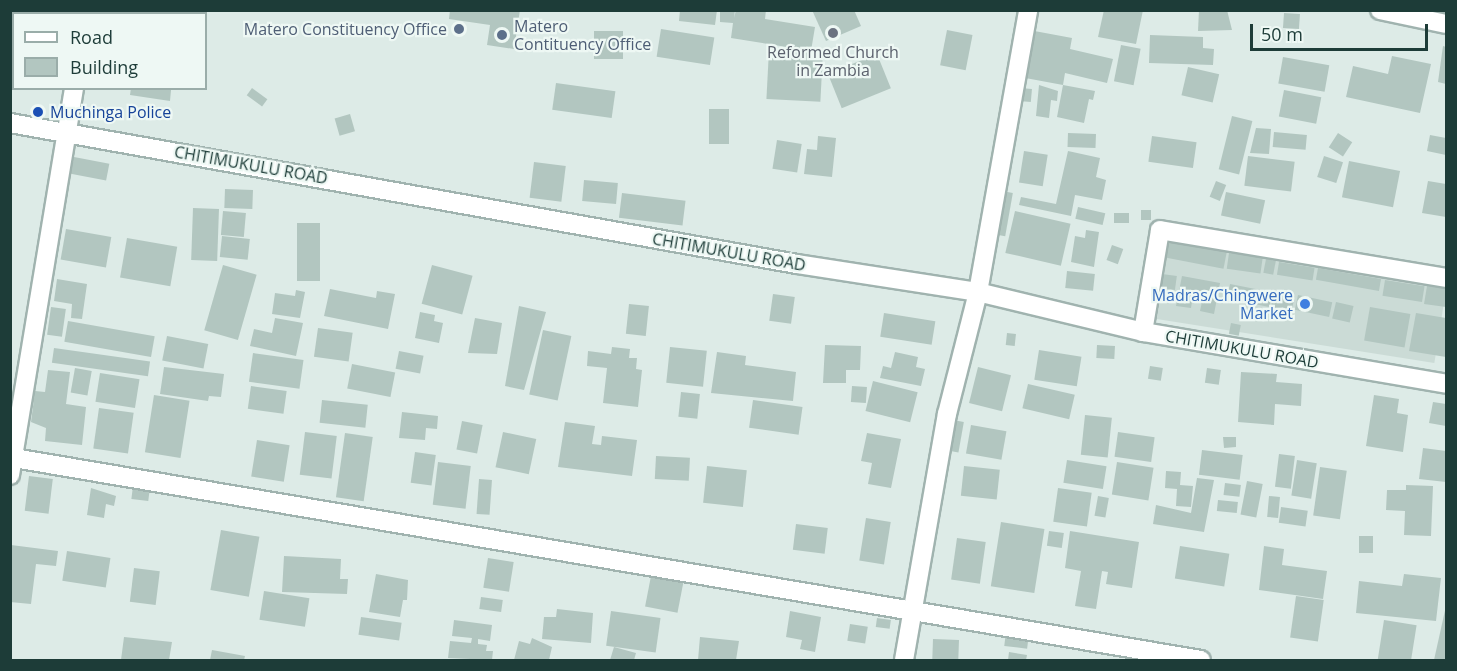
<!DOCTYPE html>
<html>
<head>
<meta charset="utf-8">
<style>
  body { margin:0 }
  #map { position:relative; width:1457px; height:671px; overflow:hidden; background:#ddebe7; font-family:"Open Sans",sans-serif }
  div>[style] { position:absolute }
  .built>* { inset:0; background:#cbdbd6; transform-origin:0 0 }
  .building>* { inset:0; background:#b2c6c0; transform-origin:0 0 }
  .roads { filter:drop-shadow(2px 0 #a0b3af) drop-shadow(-2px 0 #a0b3af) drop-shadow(0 2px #a0b3af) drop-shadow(0 -2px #a0b3af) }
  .minor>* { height:18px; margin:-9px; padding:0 9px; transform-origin:9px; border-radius:9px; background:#fff }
  .tertiary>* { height:18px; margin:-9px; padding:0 9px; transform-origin:9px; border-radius:9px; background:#fff }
  .dots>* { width:16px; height:16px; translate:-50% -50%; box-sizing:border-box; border:3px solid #eef8f4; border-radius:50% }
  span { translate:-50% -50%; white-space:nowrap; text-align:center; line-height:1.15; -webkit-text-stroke:4.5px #eef8f4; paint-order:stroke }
  .service-label { font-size:16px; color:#4e5e75 }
  .left { translate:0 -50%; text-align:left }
  .right { translate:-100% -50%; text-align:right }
  .worship-label { font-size:16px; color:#5b616d }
  .transit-label { font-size:16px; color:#164399 }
  .street-label { font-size:16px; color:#1d3c38 }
  .shop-label { font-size:16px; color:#366cbe }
  .frame { position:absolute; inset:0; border:12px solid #1d3c38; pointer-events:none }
  .legend { position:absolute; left:12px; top:12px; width:195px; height:78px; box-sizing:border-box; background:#eef8f4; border:2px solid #9aada9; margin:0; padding:8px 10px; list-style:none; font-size:18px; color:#1d3c38 }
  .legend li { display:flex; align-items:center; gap:12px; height:30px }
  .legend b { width:30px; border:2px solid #9aada9 }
  .scale { position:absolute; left:1250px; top:24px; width:178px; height:27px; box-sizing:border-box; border:3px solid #1d3c38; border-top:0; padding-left:8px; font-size:18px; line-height:21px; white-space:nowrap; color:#1d3c38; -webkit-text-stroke:4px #eef8f4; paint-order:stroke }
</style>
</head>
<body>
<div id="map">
  <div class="built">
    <i style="left:1169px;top:242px;width:281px;height:78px;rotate:9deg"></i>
  </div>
  <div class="building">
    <i style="clip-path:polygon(450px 10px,520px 10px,514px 49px,487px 45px,490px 25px,449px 19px)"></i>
    <i style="clip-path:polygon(680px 10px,717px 10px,715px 25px,679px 21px)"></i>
    <i style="clip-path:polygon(720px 10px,735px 10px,734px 18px,736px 10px,766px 10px,765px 19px,815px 27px,811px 51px,731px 38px,733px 23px,720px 22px)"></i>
    <i style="clip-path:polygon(812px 10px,854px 10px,861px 26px,826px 41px)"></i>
    <i style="clip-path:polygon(1104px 10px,1143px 10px,1136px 44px,1098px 37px)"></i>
    <i style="clip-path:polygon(1199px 10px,1227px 10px,1232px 30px,1198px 31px)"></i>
    <i style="left:1284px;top:13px;width:16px;height:15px;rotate:4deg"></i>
    <i style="left:661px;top:29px;width:54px;height:28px;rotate:9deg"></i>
    <i style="left:947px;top:30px;width:26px;height:36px;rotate:11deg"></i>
    <i style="clip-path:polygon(1029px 30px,1072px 38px,1070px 49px,1113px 59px,1107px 83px,1065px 73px,1063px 85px,1020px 77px)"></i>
    <i style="left:594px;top:31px;width:29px;height:28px"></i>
    <i style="clip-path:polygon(1150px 35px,1203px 37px,1203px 48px,1214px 49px,1213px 65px,1149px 63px)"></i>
    <i style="left:1121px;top:45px;width:20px;height:37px;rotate:11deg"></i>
    <i style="clip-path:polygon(1443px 46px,1446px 47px,1446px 84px,1438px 82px)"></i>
    <i style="left:769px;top:50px;width:54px;height:49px;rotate:3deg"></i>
    <i style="left:877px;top:54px;width:37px;height:53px;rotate:68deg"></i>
    <i style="clip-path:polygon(1392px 56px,1431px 64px,1420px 113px,1346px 97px,1353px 66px,1388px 74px)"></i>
    <i style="left:1283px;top:57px;width:47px;height:27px;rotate:10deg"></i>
    <i style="left:1188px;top:67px;width:32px;height:29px;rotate:13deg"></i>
    <i style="left:556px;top:83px;width:60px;height:27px;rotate:8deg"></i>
    <i style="clip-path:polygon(1039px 85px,1058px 91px,1057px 101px,1051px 100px,1049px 118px,1036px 116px)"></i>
    <i style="clip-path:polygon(1063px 85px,1095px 91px,1093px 100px,1089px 99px,1084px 123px,1057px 117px)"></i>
    <i style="clip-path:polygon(131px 88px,171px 90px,170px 101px,130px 95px)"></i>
    <i style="left:252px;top:88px;width:19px;height:9px;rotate:36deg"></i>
    <i style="left:1020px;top:88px;width:12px;height:13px;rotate:5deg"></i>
    <i style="left:1284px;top:90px;width:38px;height:27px;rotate:11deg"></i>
    <i style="left:709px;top:109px;width:20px;height:35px"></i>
    <i style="left:350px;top:114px;width:18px;height:16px;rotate:74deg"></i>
    <i style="left:1232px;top:116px;width:21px;height:55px;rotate:14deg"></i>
    <i style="clip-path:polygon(1256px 128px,1271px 129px,1269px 154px,1250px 153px)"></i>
    <i style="left:1274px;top:132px;width:33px;height:15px;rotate:5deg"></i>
    <i style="left:1068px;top:133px;width:28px;height:14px;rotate:2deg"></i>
    <i style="left:1338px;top:133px;width:17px;height:17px;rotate:33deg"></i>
    <i style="clip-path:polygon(1430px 135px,1446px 138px,1446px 155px,1427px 151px)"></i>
    <i style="clip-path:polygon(818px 136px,836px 138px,832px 177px,804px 174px,807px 149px,817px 150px)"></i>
    <i style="left:1152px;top:136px;width:45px;height:26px;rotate:8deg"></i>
    <i style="left:777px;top:140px;width:25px;height:29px;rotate:9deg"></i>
    <i style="left:1024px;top:151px;width:24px;height:32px;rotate:9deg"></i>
    <i style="clip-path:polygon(1068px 151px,1100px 158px,1096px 177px,1106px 180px,1102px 200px,1075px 195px,1071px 216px,1019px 205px,1021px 197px,1056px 204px)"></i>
    <i style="left:1248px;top:156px;width:47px;height:30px;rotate:7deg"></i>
    <i style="left:1324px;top:156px;width:20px;height:22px;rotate:18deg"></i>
    <i style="left:74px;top:157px;width:36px;height:17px;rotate:11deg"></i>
    <i style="left:1349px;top:161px;width:52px;height:37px;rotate:11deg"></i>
    <i style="left:534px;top:162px;width:32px;height:36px;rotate:7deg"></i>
    <i style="left:584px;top:180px;width:34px;height:21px;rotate:5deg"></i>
    <i style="left:1216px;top:181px;width:11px;height:17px;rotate:22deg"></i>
    <i style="clip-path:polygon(1428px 181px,1446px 184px,1446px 217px,1422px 213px)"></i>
    <i style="left:225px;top:189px;width:28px;height:19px;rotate:2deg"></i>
    <i style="left:1002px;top:191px;width:11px;height:44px;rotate:10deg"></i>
    <i style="left:1226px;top:192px;width:40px;height:24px;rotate:12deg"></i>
    <i style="left:622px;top:193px;width:64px;height:25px;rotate:7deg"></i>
    <i style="left:1078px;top:207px;width:28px;height:12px;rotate:13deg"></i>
    <i style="left:193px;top:208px;width:26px;height:52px;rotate:2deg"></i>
    <i style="left:1141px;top:210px;width:10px;height:10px"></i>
    <i style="left:223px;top:211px;width:23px;height:24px;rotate:5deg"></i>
    <i style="left:1015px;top:211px;width:57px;height:43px;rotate:13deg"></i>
    <i style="left:1114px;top:213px;width:15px;height:10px"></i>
    <i style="left:297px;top:223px;width:23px;height:58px"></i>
    <i style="left:66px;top:229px;width:46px;height:31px;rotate:10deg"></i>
    <i style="clip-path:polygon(1086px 230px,1099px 232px,1094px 267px,1071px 262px,1075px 236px,1085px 238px)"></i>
    <i style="left:222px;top:236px;width:28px;height:21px;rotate:6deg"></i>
    <i style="left:127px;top:238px;width:51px;height:40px;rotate:10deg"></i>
    <i style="left:1170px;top:240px;width:58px;height:18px;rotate:11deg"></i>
    <i style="left:1112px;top:245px;width:12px;height:16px;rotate:20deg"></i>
    <i style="left:1229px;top:253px;width:34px;height:16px;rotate:8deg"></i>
    <i style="left:1266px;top:259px;width:10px;height:14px;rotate:11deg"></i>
    <i style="left:1279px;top:262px;width:36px;height:13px;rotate:9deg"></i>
    <i style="left:223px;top:265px;width:35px;height:68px;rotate:16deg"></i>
    <i style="left:432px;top:265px;width:42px;height:40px;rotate:15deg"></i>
    <i style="left:1318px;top:268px;width:64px;height:12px;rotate:10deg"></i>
    <i style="left:1067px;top:271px;width:28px;height:17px;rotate:6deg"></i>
    <i style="left:1162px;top:274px;width:15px;height:14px;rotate:8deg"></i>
    <i style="clip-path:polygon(1182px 276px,1220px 283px,1214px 314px,1200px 311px,1203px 297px,1193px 295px,1191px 308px,1176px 306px)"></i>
    <i style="clip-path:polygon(57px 279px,87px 284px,82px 319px,71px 318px,72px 304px,54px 301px)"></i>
    <i style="left:1385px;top:280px;width:40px;height:16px;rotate:9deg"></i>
    <i style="left:1230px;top:284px;width:43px;height:15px;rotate:11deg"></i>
    <i style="clip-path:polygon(1427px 286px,1446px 289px,1446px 307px,1424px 304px)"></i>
    <i style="clip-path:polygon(330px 289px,376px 298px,377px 291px,395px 294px,388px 329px,324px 316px)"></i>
    <i style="clip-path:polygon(296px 290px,305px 292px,300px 318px,272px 314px,275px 293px,295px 296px)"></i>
    <i style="left:1274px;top:292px;width:21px;height:16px;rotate:11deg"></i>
    <i style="left:773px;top:294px;width:22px;height:27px;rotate:8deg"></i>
    <i style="left:1298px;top:295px;width:35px;height:15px;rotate:12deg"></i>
    <i style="left:1336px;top:302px;width:18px;height:17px;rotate:13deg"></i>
    <i style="left:629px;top:304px;width:20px;height:30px;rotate:6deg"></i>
    <i style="clip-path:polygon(519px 306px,546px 312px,524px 390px,505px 386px)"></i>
    <i style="left:51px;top:307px;width:15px;height:28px;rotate:8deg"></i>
    <i style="left:1370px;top:307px;width:41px;height:34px;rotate:10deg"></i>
    <i style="clip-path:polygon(420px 312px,435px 315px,434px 321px,443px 323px,439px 343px,415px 338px)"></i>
    <i style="left:884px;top:313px;width:52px;height:24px;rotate:9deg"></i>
    <i style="clip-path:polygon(1416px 313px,1446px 318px,1446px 357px,1409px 351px)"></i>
    <i style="clip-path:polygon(275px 318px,303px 323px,296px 356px,250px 346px,254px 329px,272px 333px)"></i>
    <i style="clip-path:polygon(475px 318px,502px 323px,497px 354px,468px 353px)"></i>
    <i style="left:68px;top:321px;width:88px;height:21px;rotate:10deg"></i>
    <i style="left:1231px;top:323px;width:10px;height:11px;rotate:11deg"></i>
    <i style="left:318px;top:328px;width:35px;height:29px;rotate:8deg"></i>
    <i style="left:543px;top:330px;width:29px;height:66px;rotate:12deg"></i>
    <i style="left:1007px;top:333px;width:9px;height:12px;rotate:6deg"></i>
    <i style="left:167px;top:336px;width:42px;height:25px;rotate:11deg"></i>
    <i style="clip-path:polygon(825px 345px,861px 346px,860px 370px,846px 370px,846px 383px,823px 383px)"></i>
    <i style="left:1097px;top:345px;width:18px;height:13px;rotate:3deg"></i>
    <i style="clip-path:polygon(612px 347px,630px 349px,629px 358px,637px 358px,636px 369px,642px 370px,638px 407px,603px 403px,607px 368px,587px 366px,588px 351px,611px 354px)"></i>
    <i style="left:670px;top:347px;width:37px;height:36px;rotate:6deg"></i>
    <i style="left:54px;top:348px;width:97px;height:15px;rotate:8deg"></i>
    <i style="left:1039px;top:350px;width:43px;height:30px;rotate:9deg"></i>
    <i style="left:399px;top:351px;width:25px;height:18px;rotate:11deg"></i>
    <i style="clip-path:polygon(717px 352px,746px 356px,745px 365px,796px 372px,793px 401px,711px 393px)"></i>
    <i style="clip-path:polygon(895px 352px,918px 357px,916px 367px,925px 369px,921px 386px,880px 378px,883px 366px,891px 368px)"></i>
    <i style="left:253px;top:353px;width:51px;height:29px;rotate:8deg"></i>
    <i style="left:352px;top:364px;width:44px;height:25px;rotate:11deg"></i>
    <i style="left:1150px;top:366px;width:13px;height:13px;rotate:9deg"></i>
    <i style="clip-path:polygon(164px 367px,224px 374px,221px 397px,209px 396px,208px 401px,160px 394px)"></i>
    <i style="left:978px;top:367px;width:34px;height:37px;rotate:14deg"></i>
    <i style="left:75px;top:368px;width:17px;height:25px;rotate:10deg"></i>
    <i style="left:1207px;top:368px;width:14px;height:15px;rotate:8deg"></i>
    <i style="clip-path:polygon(48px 370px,70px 372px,66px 404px,86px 407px,82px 445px,45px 441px,46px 428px,31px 422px,35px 391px,45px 392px)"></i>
    <i style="clip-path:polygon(1241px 372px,1277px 374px,1276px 382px,1302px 384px,1301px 406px,1275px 404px,1274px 425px,1238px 422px)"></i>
    <i style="left:100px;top:373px;width:40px;height:29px;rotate:9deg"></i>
    <i style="left:873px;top:381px;width:46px;height:31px;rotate:14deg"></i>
    <i style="left:1028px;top:384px;width:48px;height:25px;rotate:13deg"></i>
    <i style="left:251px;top:386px;width:36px;height:23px;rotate:8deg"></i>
    <i style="left:852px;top:386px;width:15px;height:16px;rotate:4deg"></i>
    <i style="left:681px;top:392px;width:19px;height:25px;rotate:6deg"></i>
    <i style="left:154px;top:395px;width:36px;height:58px;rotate:9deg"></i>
    <i style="clip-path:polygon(1374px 395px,1399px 399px,1397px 413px,1408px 415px,1403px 452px,1366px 446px)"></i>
    <i style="left:322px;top:400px;width:46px;height:23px;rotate:6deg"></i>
    <i style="left:753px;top:400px;width:50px;height:28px;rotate:8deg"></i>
    <i style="clip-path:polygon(1433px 402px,1446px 404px,1446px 426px,1429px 423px)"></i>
    <i style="left:99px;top:408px;width:35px;height:41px;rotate:8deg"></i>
    <i style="clip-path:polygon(402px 412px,438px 416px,437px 429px,426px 428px,425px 440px,399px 438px)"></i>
    <i style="left:1085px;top:415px;width:27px;height:40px;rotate:6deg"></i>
    <i style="left:953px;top:420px;width:11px;height:31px;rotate:10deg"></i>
    <i style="left:462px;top:421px;width:21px;height:29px;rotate:11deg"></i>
    <i style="clip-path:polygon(565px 422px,595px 426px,592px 444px,601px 445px,602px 436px,637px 440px,632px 476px,558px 467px)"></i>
    <i style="left:971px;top:425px;width:36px;height:29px;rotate:10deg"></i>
    <i style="left:305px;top:432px;width:32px;height:43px;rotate:7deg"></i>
    <i style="left:503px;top:432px;width:34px;height:36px;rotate:12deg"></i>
    <i style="left:1118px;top:432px;width:37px;height:25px;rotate:8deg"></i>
    <i style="left:345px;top:433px;width:28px;height:65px;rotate:8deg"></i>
    <i style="clip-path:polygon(867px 433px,901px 439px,891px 488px,868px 484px,872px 463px,861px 461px)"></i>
    <i style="clip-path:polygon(1223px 437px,1236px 437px,1236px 447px,1224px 448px)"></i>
    <i style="left:257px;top:440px;width:33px;height:37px;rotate:9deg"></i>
    <i style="clip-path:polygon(1423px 448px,1446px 451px,1446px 482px,1419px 479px)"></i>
    <i style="left:1202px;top:450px;width:41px;height:25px;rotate:7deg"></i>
    <i style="left:415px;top:452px;width:21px;height:31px;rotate:8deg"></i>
    <i style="left:1279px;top:454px;width:16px;height:33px;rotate:7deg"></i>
    <i style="left:656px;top:456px;width:34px;height:23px;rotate:3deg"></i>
    <i style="left:1067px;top:460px;width:40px;height:23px;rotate:9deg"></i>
    <i style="left:1297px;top:460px;width:20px;height:36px;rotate:9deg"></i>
    <i style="left:438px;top:462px;width:33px;height:43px;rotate:7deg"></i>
    <i style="left:1117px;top:462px;width:37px;height:33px;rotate:9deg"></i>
    <i style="left:707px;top:466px;width:40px;height:37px;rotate:6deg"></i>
    <i style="left:964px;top:466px;width:36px;height:30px;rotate:6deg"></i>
    <i style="left:1320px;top:467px;width:27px;height:49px;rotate:8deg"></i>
    <i style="clip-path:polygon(1166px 471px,1181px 472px,1180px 485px,1193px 486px,1191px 507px,1176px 506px,1177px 489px,1165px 488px)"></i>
    <i style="left:29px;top:476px;width:24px;height:35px;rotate:7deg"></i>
    <i style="clip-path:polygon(1197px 478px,1214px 480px,1204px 532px,1153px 524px,1156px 505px,1191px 513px)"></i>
    <i style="left:479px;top:479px;width:13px;height:35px;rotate:4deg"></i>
    <i style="left:1247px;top:481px;width:16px;height:34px;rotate:11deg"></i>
    <i style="left:1225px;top:483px;width:16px;height:12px;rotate:7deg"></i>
    <i style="clip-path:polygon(1406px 485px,1433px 486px,1431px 536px,1404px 535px,1405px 511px,1386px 510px,1387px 490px,1406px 490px)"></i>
    <i style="left:133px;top:486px;width:17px;height:13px;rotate:7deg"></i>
    <i style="clip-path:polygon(91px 488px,116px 496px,114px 506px,106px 504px,104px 518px,87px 515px)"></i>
    <i style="left:1058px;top:488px;width:34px;height:34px;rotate:8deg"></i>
    <i style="left:1098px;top:496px;width:11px;height:20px;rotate:10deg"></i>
    <i style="left:1269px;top:496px;width:11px;height:21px;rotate:5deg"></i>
    <i style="left:1218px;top:500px;width:20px;height:11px;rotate:6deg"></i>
    <i style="left:1281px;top:507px;width:27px;height:16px;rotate:8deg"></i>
    <i style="left:866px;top:518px;width:25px;height:43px;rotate:9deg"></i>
    <i style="left:1001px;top:522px;width:44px;height:65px;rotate:9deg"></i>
    <i style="left:796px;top:524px;width:32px;height:26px;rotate:7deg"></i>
    <i style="left:221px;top:530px;width:39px;height:61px;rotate:10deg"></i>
    <i style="left:1049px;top:531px;width:15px;height:15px;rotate:8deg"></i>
    <i style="clip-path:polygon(1070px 531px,1139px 542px,1132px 588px,1106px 584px,1108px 572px,1102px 571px,1096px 609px,1075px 606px,1081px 571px,1065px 568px)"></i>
    <i style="left:1359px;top:536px;width:14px;height:17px"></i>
    <i style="left:957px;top:538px;width:29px;height:42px;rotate:8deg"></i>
    <i style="clip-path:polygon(11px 545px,58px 551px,56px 566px,36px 564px,31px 604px,10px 602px)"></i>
    <i style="left:1180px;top:546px;width:50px;height:33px;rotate:9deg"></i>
    <i style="clip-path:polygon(1264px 546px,1284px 549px,1282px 565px,1327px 571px,1323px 599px,1259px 590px)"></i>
    <i style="left:67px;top:551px;width:44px;height:30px;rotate:9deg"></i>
    <i style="clip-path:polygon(284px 556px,341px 559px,340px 579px,348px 579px,347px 594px,282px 592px)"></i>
    <i style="left:488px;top:558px;width:26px;height:30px;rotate:9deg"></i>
    <i style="left:134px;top:568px;width:26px;height:34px;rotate:7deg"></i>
    <i style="clip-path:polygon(376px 574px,408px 580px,407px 600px,403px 600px,400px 617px,369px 612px)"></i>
    <i style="clip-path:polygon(1404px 574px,1441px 578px,1436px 621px,1356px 613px,1359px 581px,1402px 586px)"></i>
    <i style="left:651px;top:576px;width:33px;height:31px;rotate:11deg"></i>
    <i style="left:264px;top:591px;width:46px;height:29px;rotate:9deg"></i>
    <i style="left:1296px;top:596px;width:28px;height:42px;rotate:8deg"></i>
    <i style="left:481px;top:597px;width:22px;height:12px;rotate:8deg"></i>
    <i style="clip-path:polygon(1446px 606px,1446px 660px,1434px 660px)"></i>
    <i style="clip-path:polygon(557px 609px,593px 613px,591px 643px,542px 639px,544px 617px,556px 617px)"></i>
    <i style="left:611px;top:611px;width:50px;height:35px;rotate:8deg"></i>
    <i style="clip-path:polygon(790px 611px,821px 617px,815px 652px,800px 649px,802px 640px,786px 637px)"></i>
    <i style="left:361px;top:617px;width:41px;height:18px;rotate:8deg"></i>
    <i style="left:877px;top:618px;width:14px;height:9px;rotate:8deg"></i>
    <i style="clip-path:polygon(454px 620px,492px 625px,490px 641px,478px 639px,478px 644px,487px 645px,486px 651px,493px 651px,492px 660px,448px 658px,450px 641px,471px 643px,472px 638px,452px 636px)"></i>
    <i style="left:1384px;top:620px;width:33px;height:40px;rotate:9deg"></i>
    <i style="left:850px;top:624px;width:18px;height:17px;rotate:9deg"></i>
    <i style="left:1006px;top:632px;width:23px;height:14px;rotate:7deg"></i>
    <i style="clip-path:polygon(124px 637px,172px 642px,169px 660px,121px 660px)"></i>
    <i style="clip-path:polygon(700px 637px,739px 641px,736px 660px,698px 660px)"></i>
    <i style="clip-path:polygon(532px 638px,552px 647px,549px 660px,514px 660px,519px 641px,530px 644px)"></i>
    <i style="left:933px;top:639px;width:26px;height:21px;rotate:2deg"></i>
    <i style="clip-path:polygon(614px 647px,636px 653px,634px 660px,610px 660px)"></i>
    <i style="clip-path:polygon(212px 650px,245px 656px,244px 660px,210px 660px)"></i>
    <i style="clip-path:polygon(1009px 652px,1027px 655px,1026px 660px,1008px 660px)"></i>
  </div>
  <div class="roads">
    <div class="minor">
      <i style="left:1380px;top:10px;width:67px;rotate:12deg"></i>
      <i style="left:87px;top:14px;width:4px;rotate:-76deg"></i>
      <i style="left:1143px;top:332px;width:103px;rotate:-80.5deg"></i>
      <i style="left:1160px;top:230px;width:290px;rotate:9.5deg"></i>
      <i style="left:14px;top:458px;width:1204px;rotate:9.66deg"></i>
      <i style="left:10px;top:475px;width:392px;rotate:-80.6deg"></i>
      <i style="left:904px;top:660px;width:250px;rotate:-80.1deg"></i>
      <i style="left:947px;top:414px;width:126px;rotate:-75.7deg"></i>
      <i style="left:978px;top:292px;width:286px;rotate:-79.9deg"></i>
    </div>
    <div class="tertiary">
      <i style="left:10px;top:123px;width:800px;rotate:10.16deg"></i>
      <i style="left:797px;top:264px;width:183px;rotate:8.8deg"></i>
      <i style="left:978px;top:292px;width:170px;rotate:13.6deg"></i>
      <i style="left:1143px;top:332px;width:307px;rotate:9.7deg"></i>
    </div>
  </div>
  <div class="dots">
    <i style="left:459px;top:29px;background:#5c6f8a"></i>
    <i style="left:833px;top:33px;background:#6b7280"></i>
    <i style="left:502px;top:35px;background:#5c6f8a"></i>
    <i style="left:38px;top:112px;background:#1a4fb4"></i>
    <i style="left:1305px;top:304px;background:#3f7fe0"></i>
  </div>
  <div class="service-label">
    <span class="left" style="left:514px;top:35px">Matero<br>Contituency Office</span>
    <span class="right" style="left:447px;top:29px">Matero Constituency Office</span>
  </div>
  <div class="worship-label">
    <span style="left:833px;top:61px">Reformed Church<br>in Zambia</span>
  </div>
  <div class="transit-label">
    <span class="left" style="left:50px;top:112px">Muchinga Police</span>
  </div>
  <div class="street-label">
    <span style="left:251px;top:165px;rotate:10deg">CHITIMUKULU ROAD</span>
    <span style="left:729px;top:252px;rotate:10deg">CHITIMUKULU ROAD</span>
    <span style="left:1242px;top:349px;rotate:10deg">CHITIMUKULU ROAD</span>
  </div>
  <div class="shop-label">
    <span class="right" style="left:1293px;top:304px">Madras/Chingwere<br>Market</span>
  </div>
  <div class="frame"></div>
  <ul class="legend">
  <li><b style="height:8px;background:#fff"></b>Road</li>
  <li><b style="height:16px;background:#b2c6c0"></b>Building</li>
  </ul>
  <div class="scale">50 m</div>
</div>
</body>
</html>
